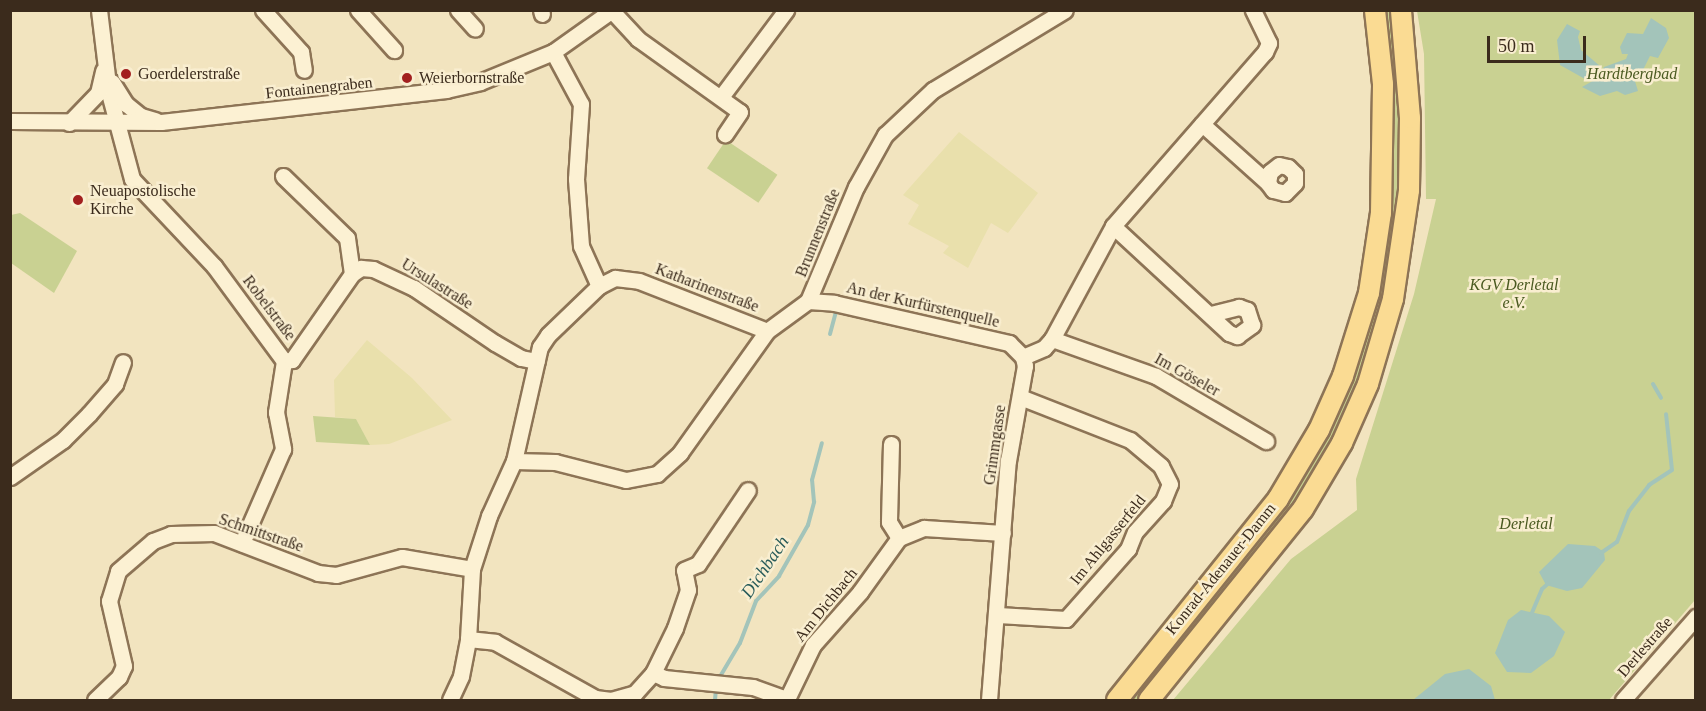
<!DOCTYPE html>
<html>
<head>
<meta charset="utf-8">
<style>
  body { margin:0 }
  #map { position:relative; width:1706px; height:711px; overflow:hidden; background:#f2e4bf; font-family:Georgia,serif }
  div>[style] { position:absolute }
  .farmland>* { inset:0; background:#e9e0ac }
  .green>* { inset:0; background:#c9d192; transform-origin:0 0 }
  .water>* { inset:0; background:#a3c4ba }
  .stream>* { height:4px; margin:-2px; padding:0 2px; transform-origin:2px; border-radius:2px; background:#a3c4ba }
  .roads { filter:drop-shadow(2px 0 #8d7456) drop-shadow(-2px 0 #8d7456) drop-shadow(0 2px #8d7456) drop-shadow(0 -2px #8d7456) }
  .minor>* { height:15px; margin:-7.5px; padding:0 7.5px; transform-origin:7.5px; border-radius:7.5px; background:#fcf1d3 }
  .major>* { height:20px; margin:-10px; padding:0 10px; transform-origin:10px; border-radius:10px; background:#fadb93 }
  .dots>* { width:16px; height:16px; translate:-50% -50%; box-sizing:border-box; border:3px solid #f9eed0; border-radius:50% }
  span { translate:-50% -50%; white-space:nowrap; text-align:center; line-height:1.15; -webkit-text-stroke:5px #f9eed0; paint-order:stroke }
  .poi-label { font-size:16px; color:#3b2b1c }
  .left { translate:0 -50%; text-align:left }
  .park-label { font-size:16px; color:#4a5a20; font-style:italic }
  .street-label { font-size:16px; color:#3b2b1c }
  .water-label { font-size:18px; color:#295c5a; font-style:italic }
  .frame { position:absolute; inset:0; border:12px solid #3b2b1c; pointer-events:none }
  .scale { position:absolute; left:1487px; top:36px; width:99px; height:27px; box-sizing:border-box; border:3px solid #3b2b1c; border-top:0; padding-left:8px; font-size:18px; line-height:21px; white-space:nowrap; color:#3b2b1c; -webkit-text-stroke:4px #f9eed0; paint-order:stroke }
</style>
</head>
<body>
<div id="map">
  <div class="farmland">
    <i style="clip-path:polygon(959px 132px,1038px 193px,1008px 233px,991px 223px,968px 268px,943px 253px,949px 246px,908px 224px,919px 205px,903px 195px)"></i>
    <i style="clip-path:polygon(367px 340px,412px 378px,452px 420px,389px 444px,370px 445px,356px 419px,335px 417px,334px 380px)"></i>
  </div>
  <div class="green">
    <i style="clip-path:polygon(1384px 11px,1394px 11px,1401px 79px,1402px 170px,1382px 314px,1346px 417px,1293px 510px,1139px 700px,1126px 700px,1172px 642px,1354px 371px,1377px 295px,1389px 218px,1393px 130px)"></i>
    <i style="clip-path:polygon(1417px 11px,1695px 11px,1695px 600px,1609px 700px,1173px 700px,1291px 559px,1357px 510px,1356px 479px,1414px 294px,1436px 199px,1426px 199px,1424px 54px)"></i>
    <i style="left:726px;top:140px;width:62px;height:34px;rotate:34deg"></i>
    <i style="clip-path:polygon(20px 213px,77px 251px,54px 293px,11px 263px,11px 215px)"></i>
    <i style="clip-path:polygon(313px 416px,356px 419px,370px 445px,316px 442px)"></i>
  </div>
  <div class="water">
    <i style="clip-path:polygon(1651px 18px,1666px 28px,1669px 38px,1658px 58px,1650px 56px,1640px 76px,1634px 78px,1638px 91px,1625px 95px,1617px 91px,1600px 96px,1582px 87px,1598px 78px,1604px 67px,1626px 59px,1628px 54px,1622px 54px,1620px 47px,1627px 33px,1643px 34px)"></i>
    <i style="clip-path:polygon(1567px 24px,1580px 31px,1578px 37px,1581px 50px,1600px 66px,1595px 75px,1585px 79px,1560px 65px,1557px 40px)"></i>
    <i style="clip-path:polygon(1568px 544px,1595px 546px,1604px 552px,1605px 560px,1582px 588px,1567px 591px,1546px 585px,1539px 572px)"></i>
    <i style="clip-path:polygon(1521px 610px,1549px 616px,1565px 632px,1554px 656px,1531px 673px,1507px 672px,1495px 653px,1508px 620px)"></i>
    <i style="clip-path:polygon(1469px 669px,1491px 686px,1495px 700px,1413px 700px,1445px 674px)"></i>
  </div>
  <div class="stream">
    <i style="left:830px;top:334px;width:24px;rotate:-75deg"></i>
    <i style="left:1653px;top:384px;width:16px;rotate:60deg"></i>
    <i style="left:1601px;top:553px;width:19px;rotate:-35deg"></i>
    <i style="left:1617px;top:542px;width:33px;rotate:-69deg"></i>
    <i style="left:1629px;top:511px;width:33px;rotate:-52deg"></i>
    <i style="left:1649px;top:485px;width:27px;rotate:-33deg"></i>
    <i style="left:1672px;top:470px;width:56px;rotate:-96.1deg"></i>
    <i style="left:1531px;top:615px;width:28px;rotate:-67deg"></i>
    <i style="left:1542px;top:589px;width:9px;rotate:-41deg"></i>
    <i style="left:718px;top:680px;width:43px;rotate:-59.3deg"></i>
    <i style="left:740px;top:643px;width:45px;rotate:-69.1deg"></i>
    <i style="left:756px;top:601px;width:34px;rotate:-47deg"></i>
    <i style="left:779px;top:576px;width:59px;rotate:-60.4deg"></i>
    <i style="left:808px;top:525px;width:24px;rotate:-75deg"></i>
    <i style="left:814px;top:502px;width:22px;rotate:-95deg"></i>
    <i style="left:812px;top:480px;width:38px;rotate:-75deg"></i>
    <i style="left:715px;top:700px;width:12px;rotate:-85deg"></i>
  </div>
  <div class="roads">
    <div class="minor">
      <i style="left:99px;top:10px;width:84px;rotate:83.1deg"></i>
      <i style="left:109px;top:93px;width:89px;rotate:75deg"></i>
      <i style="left:132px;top:179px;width:120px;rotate:46.7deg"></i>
      <i style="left:214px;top:266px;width:118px;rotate:53.6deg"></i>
      <i style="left:284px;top:361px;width:52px;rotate:98.9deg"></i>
      <i style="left:276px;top:412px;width:38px;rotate:79deg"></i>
      <i style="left:283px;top:449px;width:103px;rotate:113.6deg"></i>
      <i style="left:263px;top:10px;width:57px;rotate:47.9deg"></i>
      <i style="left:301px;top:52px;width:18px;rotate:81deg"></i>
      <i style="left:358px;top:10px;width:54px;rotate:48deg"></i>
      <i style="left:458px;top:10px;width:25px;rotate:48deg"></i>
      <i style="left:541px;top:10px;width:4px;rotate:76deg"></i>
      <i style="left:612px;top:11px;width:38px;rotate:47deg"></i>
      <i style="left:638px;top:39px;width:125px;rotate:35.6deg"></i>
      <i style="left:740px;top:112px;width:27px;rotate:124deg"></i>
      <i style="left:553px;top:52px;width:59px;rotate:61.7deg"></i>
      <i style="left:581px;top:104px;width:75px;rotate:93.8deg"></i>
      <i style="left:576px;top:179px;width:67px;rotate:85.7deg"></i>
      <i style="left:581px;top:246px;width:44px;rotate:65.8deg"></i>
      <i style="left:112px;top:82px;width:26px;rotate:58deg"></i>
      <i style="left:126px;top:104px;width:19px;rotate:39deg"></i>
      <i style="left:141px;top:116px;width:15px;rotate:16deg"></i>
      <i style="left:721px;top:97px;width:109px;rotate:-53.2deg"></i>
      <i style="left:10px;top:121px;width:151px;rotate:0.4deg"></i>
      <i style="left:161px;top:122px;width:287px;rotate:-6.4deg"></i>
      <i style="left:446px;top:90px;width:35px;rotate:-13deg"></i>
      <i style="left:480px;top:82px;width:79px;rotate:-22.3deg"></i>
      <i style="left:553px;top:52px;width:72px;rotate:-35.4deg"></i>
      <i style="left:69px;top:123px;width:42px;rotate:-46deg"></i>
      <i style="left:98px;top:93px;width:23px;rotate:-77deg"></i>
      <i style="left:1202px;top:124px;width:89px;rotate:41.8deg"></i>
      <i style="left:1268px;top:183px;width:11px;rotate:-80deg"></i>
      <i style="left:1270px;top:172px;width:11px;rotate:-38deg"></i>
      <i style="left:1279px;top:165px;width:9px;rotate:13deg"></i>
      <i style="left:1288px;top:167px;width:10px;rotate:45deg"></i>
      <i style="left:1295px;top:174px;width:9px;rotate:90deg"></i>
      <i style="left:1295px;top:183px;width:14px;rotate:135deg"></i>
      <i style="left:1285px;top:193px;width:12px;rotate:-166deg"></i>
      <i style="left:1273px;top:190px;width:9px;rotate:-126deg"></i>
      <i style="left:283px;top:176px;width:89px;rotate:44.1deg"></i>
      <i style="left:347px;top:238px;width:36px;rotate:82deg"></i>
      <i style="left:1113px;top:226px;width:158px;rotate:42.7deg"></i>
      <i style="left:1229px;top:333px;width:9px;rotate:21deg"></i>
      <i style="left:1237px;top:336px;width:19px;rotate:-36deg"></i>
      <i style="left:1252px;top:325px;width:16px;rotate:-108deg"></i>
      <i style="left:1247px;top:310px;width:9px;rotate:-159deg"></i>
      <i style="left:1239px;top:307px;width:29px;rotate:166deg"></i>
      <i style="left:808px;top:301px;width:26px;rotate:4deg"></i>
      <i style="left:834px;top:303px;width:180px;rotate:12.9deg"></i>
      <i style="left:1009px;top:343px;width:20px;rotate:45deg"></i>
      <i style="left:1052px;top:339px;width:110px;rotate:19.6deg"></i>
      <i style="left:1156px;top:376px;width:128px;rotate:30.6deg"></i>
      <i style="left:284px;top:361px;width:8px;rotate:-7deg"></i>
      <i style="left:292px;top:360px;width:105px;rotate:-55.1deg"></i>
      <i style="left:352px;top:274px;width:11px;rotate:-34deg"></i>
      <i style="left:361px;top:268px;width:12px;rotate:5deg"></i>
      <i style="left:373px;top:269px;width:45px;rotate:24.9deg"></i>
      <i style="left:414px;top:288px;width:98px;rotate:34.2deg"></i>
      <i style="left:495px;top:343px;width:30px;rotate:30deg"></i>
      <i style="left:521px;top:358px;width:16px;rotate:11deg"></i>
      <i style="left:891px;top:444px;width:78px;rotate:91.5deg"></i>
      <i style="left:889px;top:522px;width:19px;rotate:58deg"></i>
      <i style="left:514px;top:461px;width:41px;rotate:1.4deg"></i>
      <i style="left:555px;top:462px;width:73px;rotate:14.2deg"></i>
      <i style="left:626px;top:480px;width:32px;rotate:-11deg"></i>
      <i style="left:657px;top:474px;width:31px;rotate:-42deg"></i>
      <i style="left:680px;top:453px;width:150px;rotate:-54.5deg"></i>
      <i style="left:767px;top:331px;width:51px;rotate:-36.2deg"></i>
      <i style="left:808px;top:301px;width:124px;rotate:-67.2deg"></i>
      <i style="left:856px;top:187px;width:60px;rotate:-60.9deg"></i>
      <i style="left:885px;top:135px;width:66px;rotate:-43.2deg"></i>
      <i style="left:933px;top:90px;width:154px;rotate:-31.2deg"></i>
      <i style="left:10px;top:477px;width:65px;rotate:-34.9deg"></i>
      <i style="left:63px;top:440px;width:37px;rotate:-45deg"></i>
      <i style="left:89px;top:414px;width:40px;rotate:-49deg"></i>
      <i style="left:115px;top:384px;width:23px;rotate:-70deg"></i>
      <i style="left:998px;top:615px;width:68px;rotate:3.4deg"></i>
      <i style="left:1066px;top:619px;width:94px;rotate:-48.5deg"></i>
      <i style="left:1128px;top:549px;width:18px;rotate:-68deg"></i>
      <i style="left:1135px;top:532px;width:42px;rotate:-47.9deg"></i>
      <i style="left:1163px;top:501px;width:18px;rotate:-68deg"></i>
      <i style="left:1170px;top:484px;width:20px;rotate:-117deg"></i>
      <i style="left:1161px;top:466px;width:40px;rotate:-140deg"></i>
      <i style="left:1130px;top:440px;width:118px;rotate:-158.6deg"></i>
      <i style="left:468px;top:639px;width:27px;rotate:6deg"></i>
      <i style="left:495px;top:642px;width:115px;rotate:29.2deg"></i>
      <i style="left:595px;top:698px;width:16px;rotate:7deg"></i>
      <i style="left:611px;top:700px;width:25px;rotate:-16deg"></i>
      <i style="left:635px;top:693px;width:27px;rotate:-48deg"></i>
      <i style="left:653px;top:673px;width:50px;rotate:-63.9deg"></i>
      <i style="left:675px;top:628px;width:40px;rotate:-71.1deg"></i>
      <i style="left:688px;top:590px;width:20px;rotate:-101deg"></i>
      <i style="left:684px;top:570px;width:15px;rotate:-23deg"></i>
      <i style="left:698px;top:564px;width:89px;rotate:-56deg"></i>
      <i style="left:653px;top:673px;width:12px;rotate:24deg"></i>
      <i style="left:664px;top:678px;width:89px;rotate:5.8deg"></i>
      <i style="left:753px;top:687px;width:37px;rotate:20deg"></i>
      <i style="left:787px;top:699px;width:60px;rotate:-64.3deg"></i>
      <i style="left:813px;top:645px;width:71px;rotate:-48.4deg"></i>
      <i style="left:860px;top:592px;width:67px;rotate:-54.2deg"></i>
      <i style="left:899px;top:538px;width:27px;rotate:-22deg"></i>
      <i style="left:924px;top:528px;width:79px;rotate:3.6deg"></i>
      <i style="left:95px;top:700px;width:33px;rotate:-44deg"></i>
      <i style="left:119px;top:677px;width:12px;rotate:-66deg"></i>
      <i style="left:124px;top:666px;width:67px;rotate:-103deg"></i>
      <i style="left:109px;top:601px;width:31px;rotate:-73deg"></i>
      <i style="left:118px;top:571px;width:46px;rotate:-40.6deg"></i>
      <i style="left:153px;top:541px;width:19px;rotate:-21deg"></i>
      <i style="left:171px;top:534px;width:43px;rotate:-1.3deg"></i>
      <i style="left:214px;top:533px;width:111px;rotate:21deg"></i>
      <i style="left:318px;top:573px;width:18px;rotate:6deg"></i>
      <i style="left:336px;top:575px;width:68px;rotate:-15.3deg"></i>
      <i style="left:402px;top:557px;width:71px;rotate:9.7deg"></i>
      <i style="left:450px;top:700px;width:26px;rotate:-65deg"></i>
      <i style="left:461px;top:676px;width:38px;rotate:-79deg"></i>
      <i style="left:468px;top:639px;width:70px;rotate:-86.7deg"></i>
      <i style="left:472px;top:569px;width:56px;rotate:-72.2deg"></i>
      <i style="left:489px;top:516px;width:60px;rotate:-65.6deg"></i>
      <i style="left:514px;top:461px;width:117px;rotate:-77.2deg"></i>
      <i style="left:540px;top:347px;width:14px;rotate:-56deg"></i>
      <i style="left:548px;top:335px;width:71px;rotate:-43.9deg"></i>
      <i style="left:599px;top:286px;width:18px;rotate:-27deg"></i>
      <i style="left:615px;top:278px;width:24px;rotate:7deg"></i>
      <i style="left:639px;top:281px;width:137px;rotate:21.3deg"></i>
      <i style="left:989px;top:700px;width:240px;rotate:-85.5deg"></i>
      <i style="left:1008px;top:461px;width:97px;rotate:-79.9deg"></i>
      <i style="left:1025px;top:366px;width:9px;rotate:-103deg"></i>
      <i style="left:1023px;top:357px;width:23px;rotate:-23deg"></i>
      <i style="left:1044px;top:348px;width:12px;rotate:-48deg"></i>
      <i style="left:1052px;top:339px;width:128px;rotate:-61.6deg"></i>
      <i style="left:1113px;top:226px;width:231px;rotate:-48.9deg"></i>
      <i style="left:1265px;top:52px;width:10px;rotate:-66deg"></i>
      <i style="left:1269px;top:43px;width:37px;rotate:-116deg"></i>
      <i style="left:1623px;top:700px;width:111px;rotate:-48.7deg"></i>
    </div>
    <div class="major">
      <i style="left:1117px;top:700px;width:258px;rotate:-51.3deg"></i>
      <i style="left:1278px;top:499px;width:80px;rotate:-59.3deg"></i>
      <i style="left:1319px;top:430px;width:59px;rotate:-66deg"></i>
      <i style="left:1343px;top:376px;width:87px;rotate:-72.6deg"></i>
      <i style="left:1369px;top:293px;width:81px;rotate:-81.5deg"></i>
      <i style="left:1381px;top:213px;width:129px;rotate:-89.1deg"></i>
      <i style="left:1383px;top:84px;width:74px;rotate:-96.2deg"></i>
      <i style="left:1149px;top:700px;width:245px;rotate:-51.1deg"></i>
      <i style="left:1303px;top:509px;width:77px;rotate:-59.4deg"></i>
      <i style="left:1342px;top:443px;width:64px;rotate:-66.2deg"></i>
      <i style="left:1368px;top:384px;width:89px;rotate:-73.6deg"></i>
      <i style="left:1393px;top:299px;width:110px;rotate:-81.6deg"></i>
      <i style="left:1409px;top:190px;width:72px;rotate:-89.2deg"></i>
      <i style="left:1410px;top:118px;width:108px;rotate:-94.8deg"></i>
    </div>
  </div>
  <div class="dots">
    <i style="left:126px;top:74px;background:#a2201f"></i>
    <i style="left:407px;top:78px;background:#a2201f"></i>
    <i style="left:78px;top:200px;background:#a2201f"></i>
  </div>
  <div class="poi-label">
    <span class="left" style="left:138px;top:74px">Goerdelerstraße</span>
    <span class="left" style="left:419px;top:78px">Weierbornstraße</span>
    <span class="left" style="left:90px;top:200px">Neuapostolische<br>Kirche</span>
  </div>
  <div class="park-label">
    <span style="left:1632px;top:74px">Hardtbergbad</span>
    <span style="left:1514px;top:294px">KGV Derletal<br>e.V.</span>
    <span style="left:1526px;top:524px">Derletal</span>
  </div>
  <div class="street-label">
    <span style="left:319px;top:88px;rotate:-6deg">Fontainengraben</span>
    <span style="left:818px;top:233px;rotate:-68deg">Brunnenstraße</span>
    <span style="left:437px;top:284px;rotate:32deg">Ursulastraße</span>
    <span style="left:707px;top:288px;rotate:21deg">Katharinenstraße</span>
    <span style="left:923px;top:305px;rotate:13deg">An der Kurfürstenquelle</span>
    <span style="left:269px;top:308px;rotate:53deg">Robelstraße</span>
    <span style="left:1187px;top:375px;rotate:29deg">Im Göseler</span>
    <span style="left:995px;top:445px;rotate:-82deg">Grimmgasse</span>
    <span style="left:261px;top:533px;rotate:19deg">Schmittstraße</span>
    <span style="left:1108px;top:540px;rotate:-51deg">Im Ahlgasserfeld</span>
    <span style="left:1221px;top:569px;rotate:-51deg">Konrad-Adenauer-Damm</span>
    <span style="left:826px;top:605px;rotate:-51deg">Am Dichbach</span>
    <span style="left:1645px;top:647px;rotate:-49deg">Derlestraße</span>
  </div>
  <div class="water-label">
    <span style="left:765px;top:567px;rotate:-56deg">Dichbach</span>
  </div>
  <div class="frame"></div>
  <div class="scale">50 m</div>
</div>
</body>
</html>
